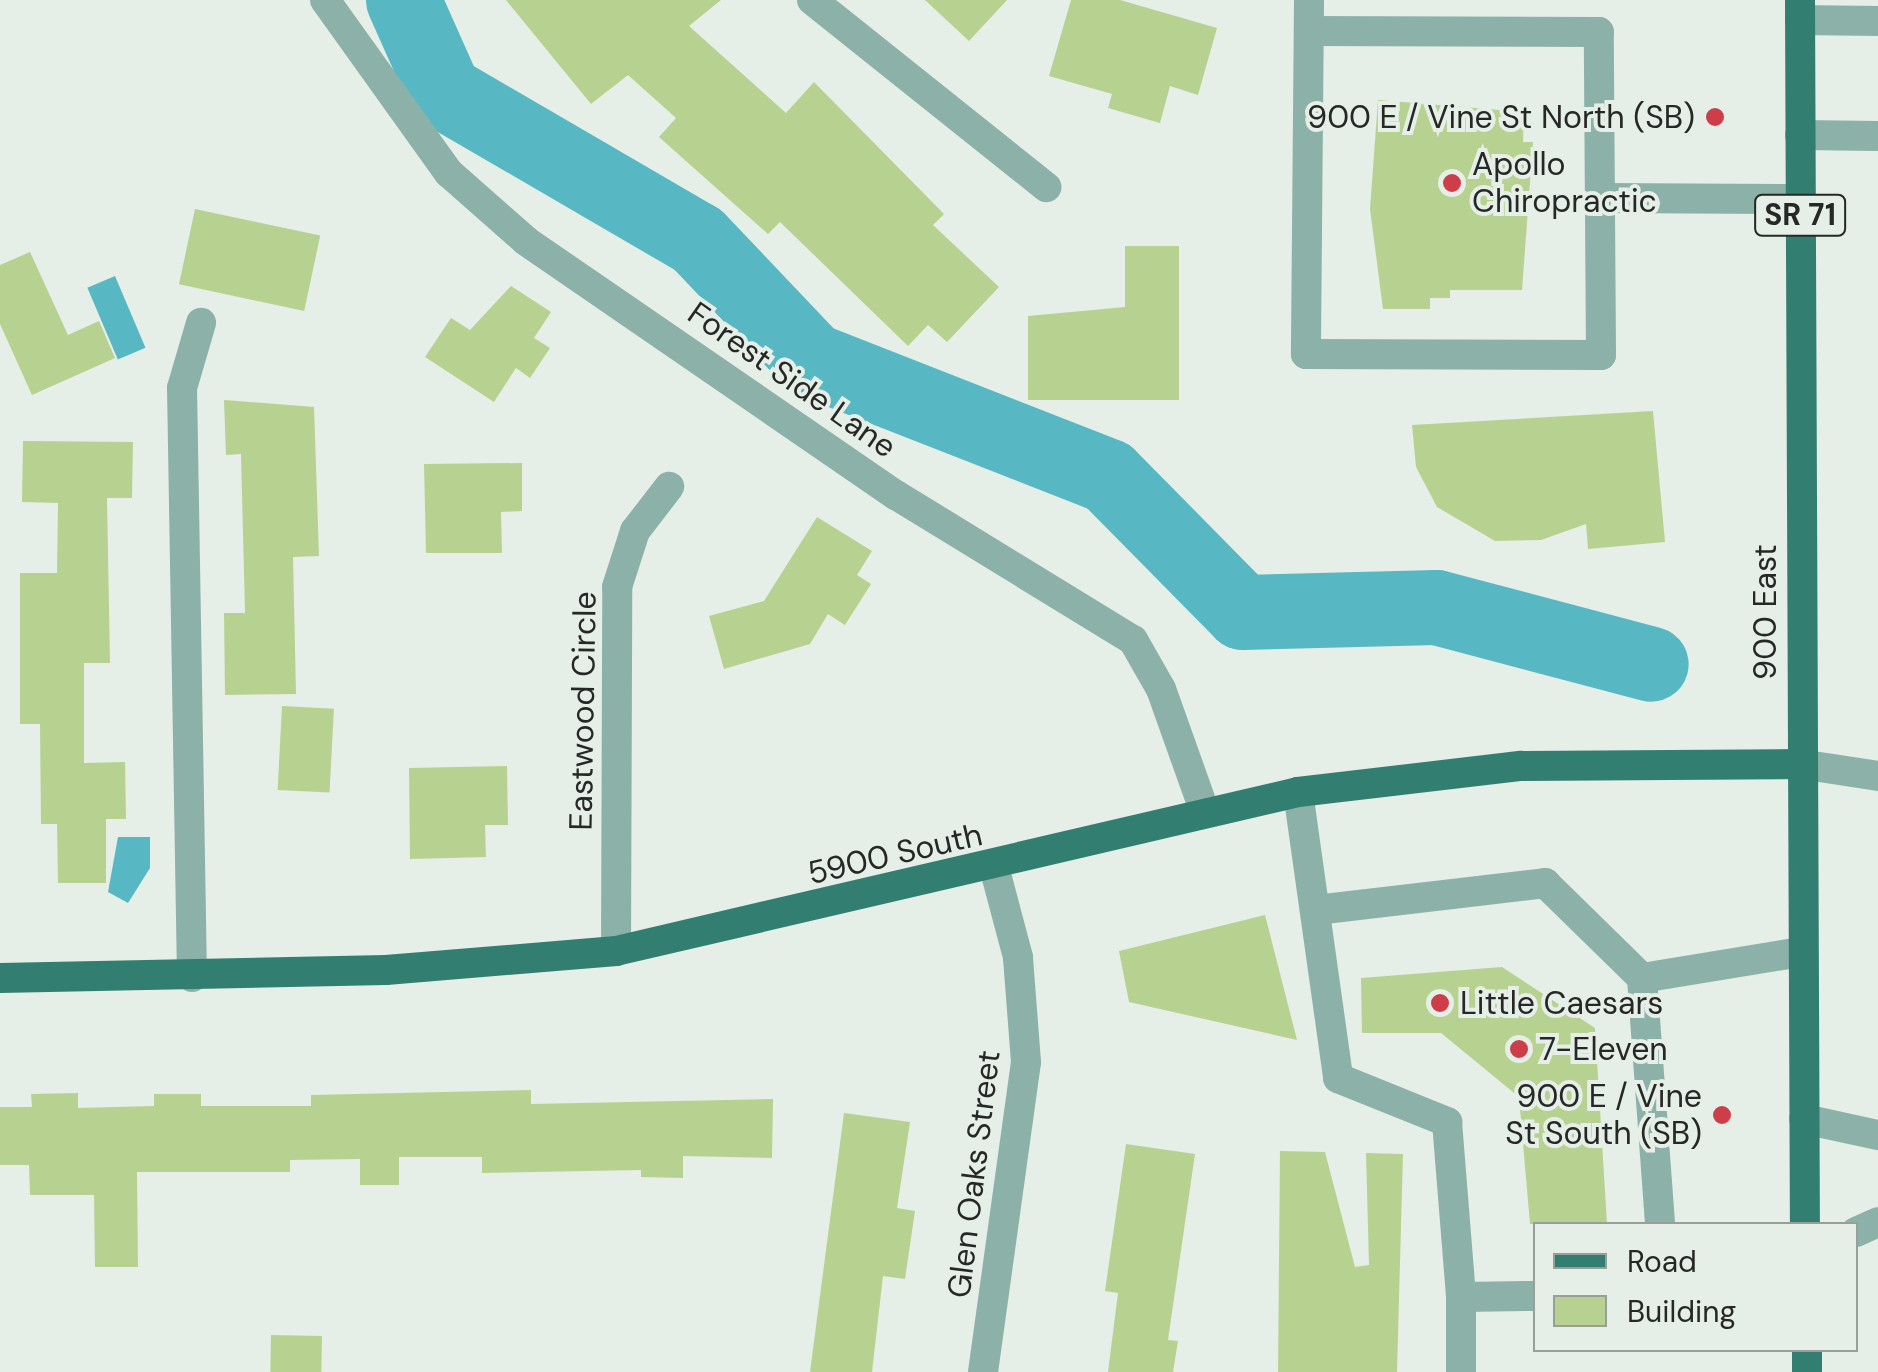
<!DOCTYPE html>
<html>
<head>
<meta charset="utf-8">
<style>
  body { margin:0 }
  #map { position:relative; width:1878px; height:1372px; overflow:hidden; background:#e5eee7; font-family:"DM Sans",sans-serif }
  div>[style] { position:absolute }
  .water>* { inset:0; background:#57b8c4; transform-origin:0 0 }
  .river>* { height:75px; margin:-37.5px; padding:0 37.5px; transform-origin:37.5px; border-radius:37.5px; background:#57b8c4 }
  .building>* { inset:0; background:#b7d290; transform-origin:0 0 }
  .minor>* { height:30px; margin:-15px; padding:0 15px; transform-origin:15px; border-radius:15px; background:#8cb1a9 }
  .major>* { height:30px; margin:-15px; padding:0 15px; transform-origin:15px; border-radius:15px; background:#327f71 }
  .dots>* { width:28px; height:28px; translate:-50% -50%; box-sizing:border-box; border:5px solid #e5eee7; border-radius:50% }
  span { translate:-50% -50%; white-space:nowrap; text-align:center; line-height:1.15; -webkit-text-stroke:8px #e5eee7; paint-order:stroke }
  .shield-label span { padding:2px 8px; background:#e5eee7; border:2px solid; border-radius:8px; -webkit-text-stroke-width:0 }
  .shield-label { font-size:30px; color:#252825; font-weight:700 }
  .poi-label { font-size:32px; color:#252825 }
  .right { translate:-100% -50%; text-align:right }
  .left { translate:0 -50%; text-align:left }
  .street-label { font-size:32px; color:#252825 }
  .legend { position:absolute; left:1533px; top:1222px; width:325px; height:130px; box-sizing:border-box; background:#e5eee7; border:2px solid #989f99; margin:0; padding:12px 18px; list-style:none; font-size:30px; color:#252825 }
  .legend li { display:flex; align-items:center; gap:20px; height:50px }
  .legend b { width:50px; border:2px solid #989f99 }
</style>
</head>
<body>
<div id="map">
  <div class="water">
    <i style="left:115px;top:276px;width:78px;height:30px;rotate:67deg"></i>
    <i style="clip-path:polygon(118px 837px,150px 837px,150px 868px,128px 903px,108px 892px)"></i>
  </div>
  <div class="river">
    <i style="left:403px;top:0;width:101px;rotate:66deg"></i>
    <i style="left:444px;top:92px;width:293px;rotate:30.2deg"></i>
    <i style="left:697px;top:239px;width:167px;rotate:46.5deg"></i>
    <i style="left:812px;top:360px;width:318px;rotate:21.4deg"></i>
    <i style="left:1108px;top:476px;width:191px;rotate:45.4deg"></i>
    <i style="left:1242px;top:612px;width:194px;rotate:-1.5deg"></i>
    <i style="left:1436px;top:607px;width:222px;rotate:14.8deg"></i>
  </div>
  <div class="building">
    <i style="clip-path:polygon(506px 0,721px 0,689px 26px,786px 113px,814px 82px,944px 214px,933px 225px,999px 287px,947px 342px,928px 325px,908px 346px,780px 222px,768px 234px,659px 137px,676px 118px,628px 75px,591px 104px)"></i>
    <i style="clip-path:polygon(925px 0,1007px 0,969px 41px)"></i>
    <i style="clip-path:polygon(1071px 0,1120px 0,1217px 28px,1198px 95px,1170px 86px,1160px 123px,1108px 108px,1112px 94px,1049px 76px)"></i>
    <i style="clip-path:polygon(1378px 100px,1524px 112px,1523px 142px,1533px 142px,1522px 290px,1450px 290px,1450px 298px,1430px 298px,1430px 309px,1383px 309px,1370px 209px)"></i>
    <i style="left:195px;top:209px;width:128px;height:77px;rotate:12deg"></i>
    <i style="clip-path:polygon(1125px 246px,1179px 246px,1179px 400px,1028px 400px,1028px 316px,1125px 307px)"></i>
    <i style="clip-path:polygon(30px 252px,68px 335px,99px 321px,115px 358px,32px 395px,0 324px,0 265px)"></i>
    <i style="clip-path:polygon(511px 286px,551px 312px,534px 338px,550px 348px,530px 378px,516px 368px,494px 402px,425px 357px,451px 318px,470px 330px)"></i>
    <i style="clip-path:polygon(224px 400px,314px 407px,319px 556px,293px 557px,296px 694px,225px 695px,224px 613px,245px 613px,241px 454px,226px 455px)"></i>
    <i style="clip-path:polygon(1653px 411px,1665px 542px,1588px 549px,1586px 524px,1541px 540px,1495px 541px,1437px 507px,1416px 467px,1412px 425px)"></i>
    <i style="clip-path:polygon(23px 441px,133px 442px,132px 498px,107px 498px,110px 663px,84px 663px,84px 763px,125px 762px,126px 819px,106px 819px,106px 883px,58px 883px,57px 824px,41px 824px,40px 724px,20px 724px,20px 573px,57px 573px,58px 503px,22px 502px)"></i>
    <i style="clip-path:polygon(522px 463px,522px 511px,501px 512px,502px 553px,426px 553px,424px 464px)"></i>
    <i style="clip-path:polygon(817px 517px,872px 551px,857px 575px,871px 584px,845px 625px,828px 614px,810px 644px,724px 669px,709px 616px,764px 601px)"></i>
    <i style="left:282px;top:706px;width:52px;height:84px;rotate:3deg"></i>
    <i style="clip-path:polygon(507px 766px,508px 825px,485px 825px,486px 857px,410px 859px,409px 768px)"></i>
    <i style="clip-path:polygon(1265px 915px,1297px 1040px,1129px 1002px,1119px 951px)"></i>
    <i style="clip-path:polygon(1502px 967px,1595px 1028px,1607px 1224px,1530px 1224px,1519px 1097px,1441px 1033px,1362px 1033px,1361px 978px)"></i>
    <i style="clip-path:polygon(531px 1090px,531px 1104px,773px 1099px,772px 1158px,683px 1156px,683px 1178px,641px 1177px,641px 1170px,482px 1173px,482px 1157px,399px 1157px,399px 1185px,360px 1185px,360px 1159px,290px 1160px,290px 1172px,137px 1172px,138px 1267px,95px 1267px,94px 1195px,30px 1195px,29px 1165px,0 1165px,0 1107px,32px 1107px,31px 1094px,78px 1093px,78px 1108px,154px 1106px,154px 1094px,201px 1094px,201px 1106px,311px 1106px,311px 1095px)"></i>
    <i style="clip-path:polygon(844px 1113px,910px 1122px,897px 1208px,915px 1211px,905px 1279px,883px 1276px,872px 1372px,810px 1372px)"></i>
    <i style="clip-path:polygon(1126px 1144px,1195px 1154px,1168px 1340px,1178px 1341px,1173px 1372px,1108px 1372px,1118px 1293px,1105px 1291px)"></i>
    <i style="clip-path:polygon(1280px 1151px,1325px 1152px,1355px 1267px,1369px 1265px,1366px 1153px,1403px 1154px,1397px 1372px,1278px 1372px)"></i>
    <i style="left:271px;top:1335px;width:51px;height:37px;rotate:1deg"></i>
  </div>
  <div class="minor">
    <i style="left:325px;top:0;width:213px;rotate:54.4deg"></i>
    <i style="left:449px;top:173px;width:103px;rotate:41.4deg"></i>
    <i style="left:526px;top:241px;width:449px;rotate:34.5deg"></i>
    <i style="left:896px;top:495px;width:278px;rotate:31.5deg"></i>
    <i style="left:1133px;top:640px;width:56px;rotate:60.3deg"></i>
    <i style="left:1161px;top:689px;width:128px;rotate:70.4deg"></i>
    <i style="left:812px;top:0;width:300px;rotate:38.6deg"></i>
    <i style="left:1309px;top:0;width:354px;rotate:90.5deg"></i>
    <i style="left:1306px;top:354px;width:295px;rotate:0.2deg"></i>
    <i style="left:1601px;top:355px;width:323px;rotate:-90.4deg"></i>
    <i style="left:1599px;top:32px;width:290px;rotate:-179.8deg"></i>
    <i style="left:1800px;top:20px;width:78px;rotate:0.7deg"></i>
    <i style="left:1800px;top:135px;width:78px;rotate:0.7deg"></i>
    <i style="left:1600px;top:198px;width:200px;rotate:0.3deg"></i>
    <i style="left:1800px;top:764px;width:79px;rotate:8.7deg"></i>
    <i style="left:1298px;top:792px;width:289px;rotate:82deg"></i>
    <i style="left:1338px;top:1078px;width:118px;rotate:22deg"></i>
    <i style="left:1447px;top:1122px;width:176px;rotate:85.4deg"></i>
    <i style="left:1316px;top:910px;width:231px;rotate:-6.7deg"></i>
    <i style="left:1545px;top:883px;width:136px;rotate:44.4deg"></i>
    <i style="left:1642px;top:978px;width:247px;rotate:85.8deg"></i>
    <i style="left:616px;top:951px;width:364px;rotate:-89.8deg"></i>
    <i style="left:617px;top:587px;width:59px;rotate:-72.2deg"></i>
    <i style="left:635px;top:531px;width:56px;rotate:-52.3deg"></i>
    <i style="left:192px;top:977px;width:589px;rotate:-90.97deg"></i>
    <i style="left:182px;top:388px;width:68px;rotate:-73.7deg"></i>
    <i style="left:1642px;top:978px;width:161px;rotate:-9.3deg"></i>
    <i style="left:1804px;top:1119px;width:76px;rotate:12.2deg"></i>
    <i style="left:1856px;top:1232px;width:24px;rotate:-24deg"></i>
    <i style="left:983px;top:1372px;width:313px;rotate:-82.1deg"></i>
    <i style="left:1026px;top:1062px;width:105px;rotate:-94.4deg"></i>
    <i style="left:1018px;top:957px;width:93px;rotate:-104.9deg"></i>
    <i style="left:1461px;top:1372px;width:75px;rotate:-90deg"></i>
    <i style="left:1461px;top:1297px;width:75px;rotate:-0.8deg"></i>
  </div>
  <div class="major">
    <i style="left:1800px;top:0;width:1224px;rotate:89.77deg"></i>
    <i style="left:0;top:978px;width:386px;rotate:-1.2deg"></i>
    <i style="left:386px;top:970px;width:231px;rotate:-4.7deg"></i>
    <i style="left:616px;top:951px;width:700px;rotate:-13.12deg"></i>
    <i style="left:1298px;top:792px;width:225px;rotate:-6.7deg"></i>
    <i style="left:1521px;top:766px;width:279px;rotate:-0.4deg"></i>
    <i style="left:1807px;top:1350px;width:22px;rotate:90deg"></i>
  </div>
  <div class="dots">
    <i style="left:1715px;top:117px;background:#ce3e49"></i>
    <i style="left:1452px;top:183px;background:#ce3e49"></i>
    <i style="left:1440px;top:1003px;background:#ce3e49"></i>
    <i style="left:1519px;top:1049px;background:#ce3e49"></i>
    <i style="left:1722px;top:1115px;background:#ce3e49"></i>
  </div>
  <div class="shield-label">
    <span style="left:1800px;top:215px">SR 71</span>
  </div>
  <div class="poi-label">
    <span class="right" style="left:1695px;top:117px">900 E / Vine St North (SB)</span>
    <span class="left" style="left:1472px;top:183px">Apollo<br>Chiropractic</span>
    <span class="left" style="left:1460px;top:1003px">Little Caesars</span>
    <span class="left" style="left:1539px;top:1049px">7-Eleven</span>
    <span class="right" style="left:1702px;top:1115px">900 E / Vine<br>St South (SB)</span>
  </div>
  <div class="street-label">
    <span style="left:792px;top:380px;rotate:35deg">Forest Side Lane</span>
    <span style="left:1765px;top:612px;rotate:-90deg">900 East</span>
    <span style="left:583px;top:711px;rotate:-89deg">Eastwood Circle</span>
    <span style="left:895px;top:854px;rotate:-13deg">5900 South</span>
    <span style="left:974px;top:1174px;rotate:-83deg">Glen Oaks Street</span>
  </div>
  <ul class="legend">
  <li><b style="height:12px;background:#327f71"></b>Road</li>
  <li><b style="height:28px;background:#b7d290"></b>Building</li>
  </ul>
</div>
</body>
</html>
